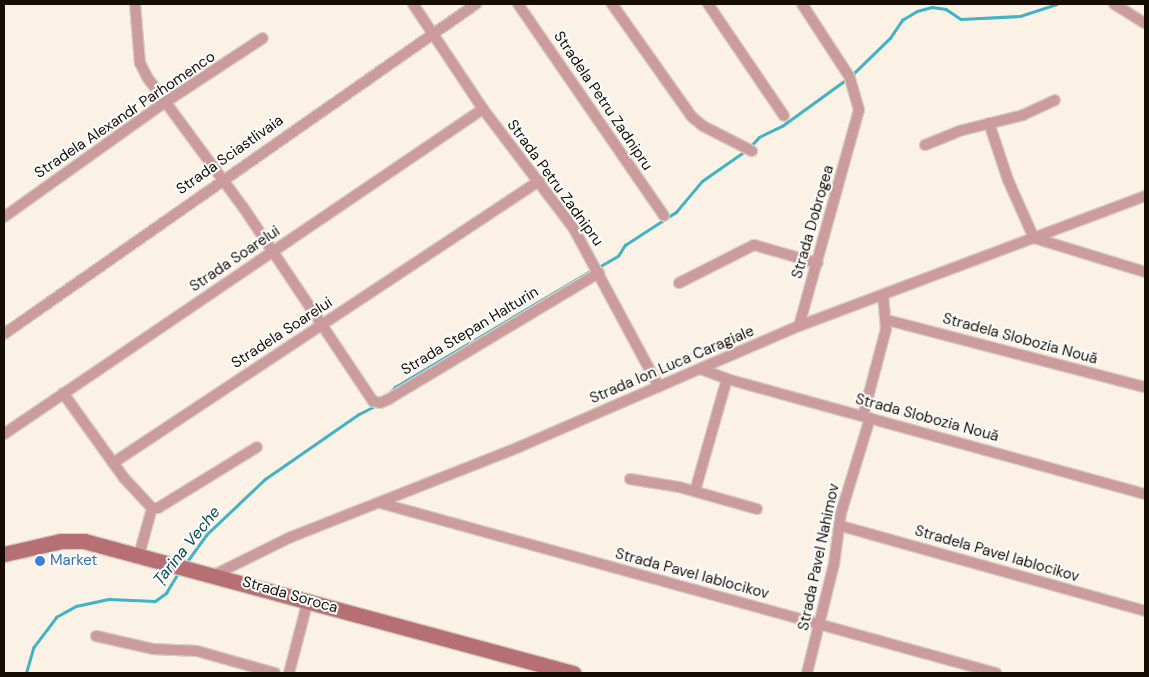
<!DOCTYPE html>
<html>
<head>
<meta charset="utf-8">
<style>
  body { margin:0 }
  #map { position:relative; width:1149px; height:677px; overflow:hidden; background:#fcf1e5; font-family:"DM Sans",sans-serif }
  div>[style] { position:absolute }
  .stream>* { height:2.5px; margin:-1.25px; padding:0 1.25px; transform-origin:1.25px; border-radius:1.25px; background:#40b3c5 }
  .roads { filter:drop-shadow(1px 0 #d7cdc1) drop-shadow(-1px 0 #d7cdc1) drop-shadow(0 1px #d7cdc1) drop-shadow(0 -1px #d7cdc1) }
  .street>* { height:10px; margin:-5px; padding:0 5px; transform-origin:5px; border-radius:5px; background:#cc9b9d }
  .secondary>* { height:15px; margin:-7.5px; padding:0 7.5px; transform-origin:7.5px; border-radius:7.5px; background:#b67073 }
  .dots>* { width:14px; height:14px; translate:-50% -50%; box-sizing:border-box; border:2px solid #fff; border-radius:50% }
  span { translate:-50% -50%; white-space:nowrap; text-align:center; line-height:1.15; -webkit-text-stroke:4px #fff; paint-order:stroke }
  .street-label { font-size:15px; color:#160d04 }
  .shop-label { font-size:15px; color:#366cbe }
  .left { translate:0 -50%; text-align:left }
  .water-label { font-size:16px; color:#024a53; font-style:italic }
  .frame { position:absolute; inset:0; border:5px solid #160d04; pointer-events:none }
</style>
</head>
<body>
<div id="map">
  <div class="stream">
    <i style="left:851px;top:76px;width:54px;rotate:-44.3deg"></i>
    <i style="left:890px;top:38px;width:22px;rotate:-56deg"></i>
    <i style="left:902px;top:20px;width:17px;rotate:-31deg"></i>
    <i style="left:917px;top:11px;width:16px;rotate:-15deg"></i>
    <i style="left:932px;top:7px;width:14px;rotate:8deg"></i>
    <i style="left:946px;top:9px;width:18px;rotate:34deg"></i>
    <i style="left:961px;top:19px;width:59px;rotate:-2.9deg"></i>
    <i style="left:1020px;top:16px;width:38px;rotate:-18deg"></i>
    <i style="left:750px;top:147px;width:13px;rotate:-48deg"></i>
    <i style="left:759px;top:137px;width:25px;rotate:-26deg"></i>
    <i style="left:782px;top:126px;width:80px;rotate:-35.9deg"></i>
    <i style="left:597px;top:268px;width:24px;rotate:-30deg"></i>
    <i style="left:618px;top:256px;width:13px;rotate:-58deg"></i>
    <i style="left:625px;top:245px;width:61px;rotate:-32.9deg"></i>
    <i style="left:676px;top:212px;width:40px;rotate:-50deg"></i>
    <i style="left:702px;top:181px;width:52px;rotate:-34.9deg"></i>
    <i style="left:388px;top:395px;width:11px;rotate:-49deg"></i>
    <i style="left:395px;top:387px;width:229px;rotate:-30.7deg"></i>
    <i style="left:186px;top:563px;width:34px;rotate:-54deg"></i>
    <i style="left:206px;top:535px;width:81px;rotate:-43.5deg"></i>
    <i style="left:265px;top:479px;width:114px;rotate:-34.7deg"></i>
    <i style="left:359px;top:414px;width:16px;rotate:-27deg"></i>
    <i style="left:26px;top:673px;width:26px;rotate:-74deg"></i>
    <i style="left:33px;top:648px;width:39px;rotate:-53deg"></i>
    <i style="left:56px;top:617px;width:23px;rotate:-29deg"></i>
    <i style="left:76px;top:606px;width:34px;rotate:-12deg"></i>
    <i style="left:109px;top:599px;width:46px;rotate:2.5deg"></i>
    <i style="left:155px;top:601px;width:14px;rotate:-36deg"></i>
    <i style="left:166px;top:593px;width:26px;rotate:-59deg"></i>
  </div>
  <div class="roads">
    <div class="street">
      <i style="left:135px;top:4px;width:59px;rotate:85.2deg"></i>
      <i style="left:140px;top:63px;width:16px;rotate:63deg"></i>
      <i style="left:147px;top:77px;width:162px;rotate:53.6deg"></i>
      <i style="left:243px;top:207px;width:234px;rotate:56.2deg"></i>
      <i style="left:373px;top:401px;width:7px;rotate:16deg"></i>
      <i style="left:380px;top:403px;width:10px;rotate:-24deg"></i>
      <i style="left:389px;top:399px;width:245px;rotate:-31deg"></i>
      <i style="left:413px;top:4px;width:126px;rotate:56.3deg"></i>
      <i style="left:483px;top:109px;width:151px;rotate:52.8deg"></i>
      <i style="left:574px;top:229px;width:179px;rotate:61.7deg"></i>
      <i style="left:518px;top:4px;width:257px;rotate:55.4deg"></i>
      <i style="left:612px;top:4px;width:138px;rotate:54.7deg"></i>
      <i style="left:692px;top:117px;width:14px;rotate:39deg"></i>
      <i style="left:703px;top:126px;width:55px;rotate:27deg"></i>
      <i style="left:708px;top:4px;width:135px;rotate:55.8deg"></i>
      <i style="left:1114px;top:4px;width:36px;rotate:32deg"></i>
      <i style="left:989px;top:123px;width:60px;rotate:71.6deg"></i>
      <i style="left:1008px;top:180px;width:64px;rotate:65.9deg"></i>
      <i style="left:1034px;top:238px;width:116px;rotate:17deg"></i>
      <i style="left:925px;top:145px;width:37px;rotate:-22deg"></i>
      <i style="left:959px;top:131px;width:66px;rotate:-14deg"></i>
      <i style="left:1023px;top:115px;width:35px;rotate:-25deg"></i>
      <i style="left:4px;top:217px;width:196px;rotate:-35.5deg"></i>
      <i style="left:164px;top:103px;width:118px;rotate:-33.3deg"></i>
      <i style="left:679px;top:283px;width:84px;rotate:-26.9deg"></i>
      <i style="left:754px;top:245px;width:66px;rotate:15.9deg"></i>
      <i style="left:887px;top:320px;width:267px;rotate:14.6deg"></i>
      <i style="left:799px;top:326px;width:224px;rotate:-74.5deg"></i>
      <i style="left:859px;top:110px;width:35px;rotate:-106deg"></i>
      <i style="left:849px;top:76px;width:86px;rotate:-123.1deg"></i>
      <i style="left:4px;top:334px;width:576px;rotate:-34.96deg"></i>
      <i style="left:701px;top:369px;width:28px;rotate:21deg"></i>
      <i style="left:727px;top:379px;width:434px;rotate:15.4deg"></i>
      <i style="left:63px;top:393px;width:105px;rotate:54.3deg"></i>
      <i style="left:124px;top:478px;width:41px;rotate:47deg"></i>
      <i style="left:152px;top:508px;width:6px"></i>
      <i style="left:158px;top:508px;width:116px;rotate:-31.6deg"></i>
      <i style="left:863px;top:416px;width:90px;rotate:-75.2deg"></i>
      <i style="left:886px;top:329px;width:34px;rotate:-95deg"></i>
      <i style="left:4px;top:434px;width:579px;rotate:-34.16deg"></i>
      <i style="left:113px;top:463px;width:511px;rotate:-33.5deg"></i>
      <i style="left:630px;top:479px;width:50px;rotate:9.3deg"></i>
      <i style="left:679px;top:487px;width:81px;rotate:15.8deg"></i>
      <i style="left:695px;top:491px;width:116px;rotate:-74.1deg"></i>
      <i style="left:380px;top:503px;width:639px;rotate:15.43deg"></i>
      <i style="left:841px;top:526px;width:316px;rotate:15.6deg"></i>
      <i style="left:139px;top:555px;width:49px;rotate:-74.5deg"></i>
      <i style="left:216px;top:574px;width:84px;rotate:-26.3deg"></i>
      <i style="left:291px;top:537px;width:245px;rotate:-21.5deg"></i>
      <i style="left:519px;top:447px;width:305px;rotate:-23.4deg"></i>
      <i style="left:799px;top:326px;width:370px;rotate:-20.6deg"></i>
      <i style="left:96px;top:636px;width:58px;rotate:12.8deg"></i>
      <i style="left:153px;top:649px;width:44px;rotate:2.6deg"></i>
      <i style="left:197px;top:651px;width:81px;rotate:15.8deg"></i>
      <i style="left:289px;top:673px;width:75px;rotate:-75.4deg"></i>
      <i style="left:807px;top:673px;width:112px;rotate:-76.1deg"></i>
      <i style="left:834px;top:564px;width:51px;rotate:-82.2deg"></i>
      <i style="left:841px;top:513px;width:99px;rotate:-73deg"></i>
    </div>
    <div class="secondary">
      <i style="left:4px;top:554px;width:58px;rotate:-12.8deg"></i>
      <i style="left:61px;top:541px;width:23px"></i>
      <i style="left:84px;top:541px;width:507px;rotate:15.11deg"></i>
    </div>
  </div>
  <div class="dots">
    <i style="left:40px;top:561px;background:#3f7fe0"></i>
  </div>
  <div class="street-label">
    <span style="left:603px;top:101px;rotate:56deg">Stradela Petru Zadnipru</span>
    <span style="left:125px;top:115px;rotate:-34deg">Stradela Alexandr Parhomenco</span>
    <span style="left:230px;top:155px;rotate:-35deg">Strada Sciastlivaia</span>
    <span style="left:555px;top:183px;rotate:54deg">Strada Petru Zadnipru</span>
    <span style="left:813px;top:222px;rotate:-74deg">Strada Dobrogea</span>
    <span style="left:235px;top:259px;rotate:-34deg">Strada Soarelui</span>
    <span style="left:470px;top:331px;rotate:-31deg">Strada Stepan Halturin</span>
    <span style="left:282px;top:333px;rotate:-33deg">Stradela Soarelui</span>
    <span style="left:1020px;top:339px;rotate:15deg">Stradela Slobozia Nouă</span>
    <span style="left:672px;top:365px;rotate:-23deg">Strada Ion Luca Caragiale</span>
    <span style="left:927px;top:418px;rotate:15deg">Strada Slobozia Nouă</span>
    <span style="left:997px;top:554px;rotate:16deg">Stradela Pavel Iablocikov</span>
    <span style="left:819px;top:557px;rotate:-78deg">Strada Pavel Nahimov</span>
    <span style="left:692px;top:574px;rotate:15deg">Strada Pavel Iablocikov</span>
    <span style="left:290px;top:595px;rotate:16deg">Strada Soroca</span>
  </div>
  <div class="shop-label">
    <span class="left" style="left:50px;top:561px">Market</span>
  </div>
  <div class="water-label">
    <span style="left:187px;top:546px;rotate:-51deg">Țarina Veche</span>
  </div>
  <div class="frame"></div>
</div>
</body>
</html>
